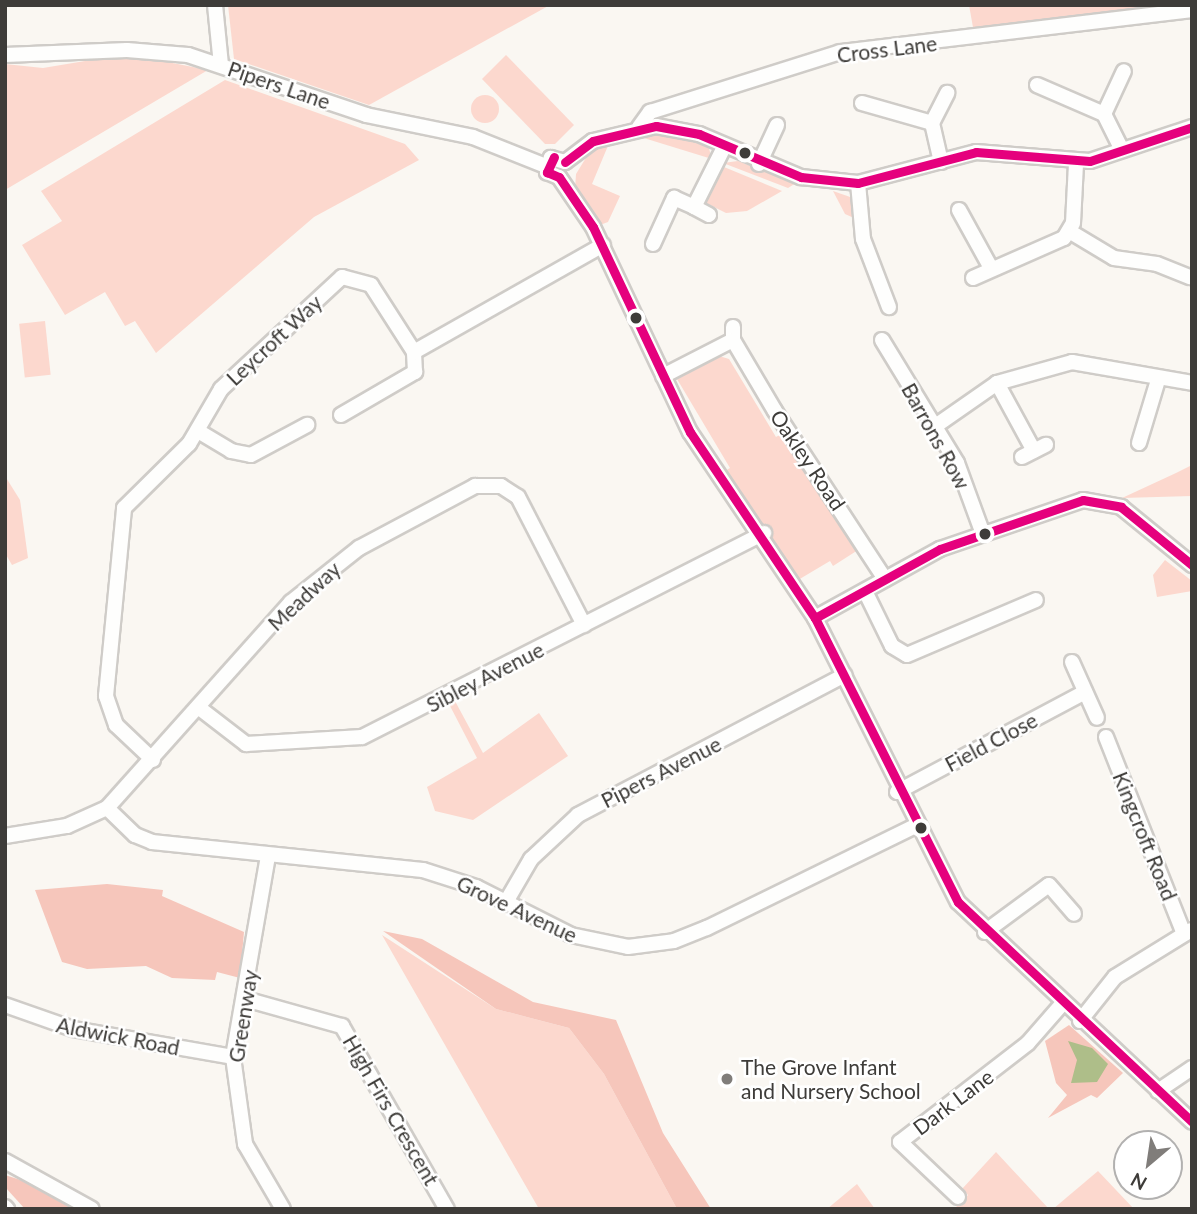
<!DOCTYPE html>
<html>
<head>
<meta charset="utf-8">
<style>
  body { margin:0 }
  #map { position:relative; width:1197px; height:1214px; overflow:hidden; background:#faf7f2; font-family:Lato,sans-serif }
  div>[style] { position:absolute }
  .green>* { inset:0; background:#fcd8ce; transform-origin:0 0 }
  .round { border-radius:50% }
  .forest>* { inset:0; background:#f6c6bb }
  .water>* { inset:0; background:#aebe89 }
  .roads { filter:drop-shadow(2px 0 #cfccc8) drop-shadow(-2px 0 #cfccc8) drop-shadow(0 2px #cfccc8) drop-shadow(0 -2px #cfccc8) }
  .minor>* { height:14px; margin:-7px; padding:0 7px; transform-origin:7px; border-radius:7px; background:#fefefd }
  .bus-1>* { height:9px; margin:-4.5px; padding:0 4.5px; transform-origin:4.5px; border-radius:4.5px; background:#e5007d }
  .dots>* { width:19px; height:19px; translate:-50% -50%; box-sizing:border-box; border:4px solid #fff; border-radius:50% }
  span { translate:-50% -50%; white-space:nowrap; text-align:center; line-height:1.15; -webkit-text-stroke:5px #fff; paint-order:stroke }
  .street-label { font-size:21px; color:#3e3c39 }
  .poi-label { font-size:21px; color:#3e3c39 }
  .left { translate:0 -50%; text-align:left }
  .frame { position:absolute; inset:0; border:7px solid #3e3c39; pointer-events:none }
  .north { position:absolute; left:1113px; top:1130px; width:70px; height:70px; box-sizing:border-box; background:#fff; border:2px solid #b2b1b0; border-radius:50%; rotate:209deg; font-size:19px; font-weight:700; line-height:28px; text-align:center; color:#3e3c39 }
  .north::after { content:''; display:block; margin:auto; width:24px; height:32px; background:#807d7a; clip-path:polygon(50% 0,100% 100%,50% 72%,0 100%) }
</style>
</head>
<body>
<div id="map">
  <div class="green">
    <i style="clip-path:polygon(228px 5px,550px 5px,369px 105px,234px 59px)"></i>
    <i style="clip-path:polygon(969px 5px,1171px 5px,974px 33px)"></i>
    <i style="clip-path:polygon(127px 54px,208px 70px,5px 190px,5px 64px,43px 68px)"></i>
    <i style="clip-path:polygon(506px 55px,574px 125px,555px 144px,545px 144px,482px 79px)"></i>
    <i style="clip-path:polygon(225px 80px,405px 144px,419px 160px,314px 217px,156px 353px,135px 321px,125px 326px,105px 292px,65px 315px,22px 245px,62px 221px,41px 191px)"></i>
    <i class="round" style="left:471px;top:95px;width:28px;height:28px"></i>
    <i style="clip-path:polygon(645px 131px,687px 135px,708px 145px,712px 159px,634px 135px)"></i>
    <i style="clip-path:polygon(610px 141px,592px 184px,620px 196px,608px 222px,600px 225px,575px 189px,576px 174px,592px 148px)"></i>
    <i style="clip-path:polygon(738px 161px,748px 165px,796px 183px,788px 188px,723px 163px)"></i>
    <i style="clip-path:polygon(719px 167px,724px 167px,782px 191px,747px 211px,726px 213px,704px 202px)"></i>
    <i style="clip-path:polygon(833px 191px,853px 198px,854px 218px,845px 214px)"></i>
    <i style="left:45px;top:321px;width:54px;height:26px;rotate:84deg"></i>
    <i style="clip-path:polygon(719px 356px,729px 359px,776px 437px,783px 433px,858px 550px,833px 566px,830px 561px,798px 580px,725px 471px,730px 468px,677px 379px)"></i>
    <i style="clip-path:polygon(1192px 465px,1192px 496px,1122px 498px,1176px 473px)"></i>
    <i style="clip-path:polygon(5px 476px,20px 500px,28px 558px,12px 565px,5px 553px)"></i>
    <i style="clip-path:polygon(1165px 560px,1192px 581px,1192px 591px,1157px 597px,1153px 575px)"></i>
    <i style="clip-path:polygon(455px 701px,483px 753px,539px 713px,568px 756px,473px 820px,435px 811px,427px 787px,477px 758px,449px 704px)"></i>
    <i style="clip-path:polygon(382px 935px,496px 1009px,569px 1028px,604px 1074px,677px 1209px,539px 1209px)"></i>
    <i style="clip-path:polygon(996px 1152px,1049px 1209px,954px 1209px,968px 1195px,962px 1189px)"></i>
    <i style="clip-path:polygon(1098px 1171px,1134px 1209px,1053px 1209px)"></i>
    <i style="clip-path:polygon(857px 1184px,875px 1209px,827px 1209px)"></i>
  </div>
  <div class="forest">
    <i style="clip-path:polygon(107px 884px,163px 890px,162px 896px,244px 932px,240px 978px,217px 972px,215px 980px,172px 978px,146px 966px,87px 969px,62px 962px,35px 890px)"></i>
    <i style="clip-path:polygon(383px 931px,422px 939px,533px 1002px,616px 1020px,663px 1133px,711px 1209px,677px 1209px,604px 1074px,569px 1028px,496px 1009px)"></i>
    <i style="clip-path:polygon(1069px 1025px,1123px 1073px,1097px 1098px,1091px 1095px,1048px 1118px,1067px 1095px,1056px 1083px,1045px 1041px)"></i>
    <i style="clip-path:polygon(5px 1175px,30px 1183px,76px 1209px,25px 1209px,5px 1187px)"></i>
  </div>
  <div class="water">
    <i style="clip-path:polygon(1068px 1041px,1092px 1048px,1108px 1064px,1097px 1082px,1071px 1083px,1077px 1060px)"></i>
  </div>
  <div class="roads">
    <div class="minor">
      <i style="left:215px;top:5px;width:60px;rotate:84.3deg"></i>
      <i style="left:5px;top:55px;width:122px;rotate:-2.3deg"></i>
      <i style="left:127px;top:50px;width:61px;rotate:4.7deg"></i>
      <i style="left:188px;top:55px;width:188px;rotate:18.6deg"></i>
      <i style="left:366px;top:115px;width:109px;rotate:11.6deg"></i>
      <i style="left:473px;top:137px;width:79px;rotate:21.7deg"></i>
      <i style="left:1037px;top:85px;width:73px;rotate:23.4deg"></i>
      <i style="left:862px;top:103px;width:73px;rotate:15.9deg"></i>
      <i style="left:639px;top:127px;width:19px;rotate:-54deg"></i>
      <i style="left:650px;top:112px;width:199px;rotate:-17.5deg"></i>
      <i style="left:840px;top:52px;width:354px;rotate:-6.8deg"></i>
      <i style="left:1122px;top:150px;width:40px;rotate:-116.6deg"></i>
      <i style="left:1104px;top:114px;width:47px;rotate:-65.1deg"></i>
      <i style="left:565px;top:162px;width:15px;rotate:-164deg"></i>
      <i style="left:551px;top:158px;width:15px;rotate:106deg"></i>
      <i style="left:547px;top:172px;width:13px;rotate:23deg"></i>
      <i style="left:559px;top:177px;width:60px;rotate:55.8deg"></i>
      <i style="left:593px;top:227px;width:227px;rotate:64.7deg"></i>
      <i style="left:690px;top:432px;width:224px;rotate:56.1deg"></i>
      <i style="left:815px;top:618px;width:318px;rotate:63.3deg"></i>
      <i style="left:958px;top:902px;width:321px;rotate:43.2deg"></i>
      <i style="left:565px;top:162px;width:35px;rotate:-37deg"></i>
      <i style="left:593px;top:141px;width:65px;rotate:-13.4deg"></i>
      <i style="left:656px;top:126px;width:44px;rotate:10.5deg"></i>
      <i style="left:699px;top:134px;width:111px;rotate:22.9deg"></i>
      <i style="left:801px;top:177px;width:57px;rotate:6deg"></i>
      <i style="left:858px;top:183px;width:122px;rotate:-14.7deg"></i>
      <i style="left:976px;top:152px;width:114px;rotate:4.5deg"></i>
      <i style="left:1090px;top:161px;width:108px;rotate:-18.4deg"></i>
      <i style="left:941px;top:162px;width:40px;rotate:-103deg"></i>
      <i style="left:932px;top:123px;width:34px;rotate:-63deg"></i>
      <i style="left:759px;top:164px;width:43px;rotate:-65.2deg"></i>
      <i style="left:858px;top:183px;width:56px;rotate:84.9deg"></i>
      <i style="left:863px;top:239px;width:73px;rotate:69.1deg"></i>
      <i style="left:959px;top:210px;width:66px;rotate:61.1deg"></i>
      <i style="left:709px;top:215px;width:17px;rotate:-152deg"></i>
      <i style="left:694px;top:207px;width:67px;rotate:-63.4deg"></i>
      <i style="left:1069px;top:231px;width:52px;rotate:31deg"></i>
      <i style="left:1114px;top:258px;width:43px;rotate:7.9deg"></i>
      <i style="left:1157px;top:264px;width:35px;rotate:22deg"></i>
      <i style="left:653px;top:244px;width:51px;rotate:-65.5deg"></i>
      <i style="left:674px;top:198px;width:22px;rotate:24deg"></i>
      <i style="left:973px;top:278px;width:99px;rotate:-23.7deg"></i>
      <i style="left:1064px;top:238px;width:17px;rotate:-59deg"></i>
      <i style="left:1073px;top:223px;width:60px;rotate:-87.1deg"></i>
      <i style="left:733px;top:327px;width:13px;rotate:90deg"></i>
      <i style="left:733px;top:340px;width:82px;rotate:59.4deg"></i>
      <i style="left:775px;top:411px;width:201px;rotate:56.8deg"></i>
      <i style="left:882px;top:340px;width:144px;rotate:58.6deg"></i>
      <i style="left:957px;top:463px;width:76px;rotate:69.9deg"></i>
      <i style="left:663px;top:376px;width:79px;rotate:-27.2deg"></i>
      <i style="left:997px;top:383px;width:77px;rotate:61.4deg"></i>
      <i style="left:341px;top:415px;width:86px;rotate:-30.2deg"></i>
      <i style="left:415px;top:372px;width:20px;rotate:-93deg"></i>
      <i style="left:414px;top:352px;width:217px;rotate:-29.5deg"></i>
      <i style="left:934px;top:427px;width:77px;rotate:-34.9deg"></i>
      <i style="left:997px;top:383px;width:78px;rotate:-15.6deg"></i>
      <i style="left:1072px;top:362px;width:122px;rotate:9.9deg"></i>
      <i style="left:198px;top:431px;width:39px;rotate:31deg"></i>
      <i style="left:231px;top:451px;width:20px;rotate:11deg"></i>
      <i style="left:251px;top:455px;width:64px;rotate:-28.2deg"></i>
      <i style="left:1139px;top:443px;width:66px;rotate:-73.2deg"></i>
      <i style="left:1022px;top:457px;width:27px;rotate:-27deg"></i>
      <i style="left:865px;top:591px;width:61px;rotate:63.9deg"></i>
      <i style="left:892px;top:646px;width:17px;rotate:31deg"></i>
      <i style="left:907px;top:655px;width:140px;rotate:-23.1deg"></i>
      <i style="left:815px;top:618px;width:143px;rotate:-28.9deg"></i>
      <i style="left:940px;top:549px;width:151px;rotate:-18.9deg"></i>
      <i style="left:1083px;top:500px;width:39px;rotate:10deg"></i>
      <i style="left:1121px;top:507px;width:92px;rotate:39.2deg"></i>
      <i style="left:1072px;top:662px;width:61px;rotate:65.9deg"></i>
      <i style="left:198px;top:707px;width:61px;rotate:37.6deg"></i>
      <i style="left:246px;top:744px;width:116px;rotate:-3.5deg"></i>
      <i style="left:362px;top:737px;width:451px;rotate:-26.9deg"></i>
      <i style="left:1106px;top:737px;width:212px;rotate:68.4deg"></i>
      <i style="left:153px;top:760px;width:51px;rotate:-136.6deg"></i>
      <i style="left:116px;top:725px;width:31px;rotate:-109deg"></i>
      <i style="left:106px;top:696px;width:189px;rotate:-84.5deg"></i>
      <i style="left:124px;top:508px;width:91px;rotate:-44.6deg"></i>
      <i style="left:189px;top:444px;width:64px;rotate:-59.8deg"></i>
      <i style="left:221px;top:389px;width:165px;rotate:-42.8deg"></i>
      <i style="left:342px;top:277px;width:30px;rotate:15deg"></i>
      <i style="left:371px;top:285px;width:80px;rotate:57.3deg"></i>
      <i style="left:897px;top:792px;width:213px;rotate:-28deg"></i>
      <i style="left:107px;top:808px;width:39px;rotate:44deg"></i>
      <i style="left:135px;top:835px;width:18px;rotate:22deg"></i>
      <i style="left:152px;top:842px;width:272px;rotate:5.9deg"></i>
      <i style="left:423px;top:870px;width:56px;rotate:17.8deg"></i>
      <i style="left:476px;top:887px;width:106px;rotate:26.8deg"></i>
      <i style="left:571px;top:935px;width:58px;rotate:11.9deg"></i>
      <i style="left:628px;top:947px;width:46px;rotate:-7.4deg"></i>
      <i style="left:674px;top:941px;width:35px;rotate:-22deg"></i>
      <i style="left:707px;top:928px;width:232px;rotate:-26.1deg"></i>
      <i style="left:5px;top:836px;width:63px;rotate:-9.2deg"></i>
      <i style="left:67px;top:826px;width:44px;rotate:-24.2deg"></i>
      <i style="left:107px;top:808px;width:276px;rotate:-48.2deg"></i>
      <i style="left:291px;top:602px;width:87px;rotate:-38.5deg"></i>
      <i style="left:359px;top:548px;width:132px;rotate:-28.1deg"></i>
      <i style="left:475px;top:486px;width:26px"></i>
      <i style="left:501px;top:486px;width:20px;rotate:33deg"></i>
      <i style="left:518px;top:497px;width:144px;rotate:62.7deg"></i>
      <i style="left:268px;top:856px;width:204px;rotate:99.9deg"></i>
      <i style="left:233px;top:1057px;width:88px;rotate:82.1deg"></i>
      <i style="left:245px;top:1144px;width:75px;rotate:59.7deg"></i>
      <i style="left:506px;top:902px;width:50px;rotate:-59.8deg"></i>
      <i style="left:531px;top:859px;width:64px;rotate:-43.1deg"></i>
      <i style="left:578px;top:815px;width:301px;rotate:-27.7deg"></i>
      <i style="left:985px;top:932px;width:79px;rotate:-36.3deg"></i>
      <i style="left:1049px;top:885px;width:38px;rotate:49deg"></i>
      <i style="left:245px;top:999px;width:101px;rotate:15.6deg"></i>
      <i style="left:342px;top:1026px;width:211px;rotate:60.2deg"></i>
      <i style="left:5px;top:1005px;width:72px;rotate:19.4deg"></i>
      <i style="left:73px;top:1029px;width:162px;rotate:9.9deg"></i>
      <i style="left:1080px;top:1021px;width:56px;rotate:-51.5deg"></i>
      <i style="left:1115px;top:977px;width:89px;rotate:-31.7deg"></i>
      <i style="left:1158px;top:1091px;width:41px;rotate:-34.1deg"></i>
      <i style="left:5px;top:1161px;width:99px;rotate:28.9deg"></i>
      <i style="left:958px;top:1197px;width:80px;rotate:-136.5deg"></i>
      <i style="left:900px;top:1142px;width:162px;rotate:-37.7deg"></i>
      <i style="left:1028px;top:1043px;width:52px;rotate:-48.9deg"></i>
      <i style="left:5px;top:1207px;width:3px;rotate:45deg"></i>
    </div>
  </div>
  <div class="bus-1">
    <i style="left:554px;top:157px;width:17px;rotate:115deg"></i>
    <i style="left:547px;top:172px;width:13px;rotate:23deg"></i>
    <i style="left:559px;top:177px;width:60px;rotate:55.8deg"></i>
    <i style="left:593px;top:227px;width:227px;rotate:64.7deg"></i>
    <i style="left:690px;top:432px;width:224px;rotate:56.1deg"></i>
    <i style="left:815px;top:618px;width:318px;rotate:63.3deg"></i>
    <i style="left:958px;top:902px;width:321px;rotate:43.2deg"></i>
    <i style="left:565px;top:162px;width:35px;rotate:-37deg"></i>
    <i style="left:593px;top:141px;width:65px;rotate:-13.4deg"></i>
    <i style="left:656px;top:126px;width:44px;rotate:10.5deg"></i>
    <i style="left:699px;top:134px;width:111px;rotate:22.9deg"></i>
    <i style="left:801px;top:177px;width:57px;rotate:6deg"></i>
    <i style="left:858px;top:183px;width:122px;rotate:-14.7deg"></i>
    <i style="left:976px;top:152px;width:114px;rotate:4.5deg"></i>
    <i style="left:1090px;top:161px;width:108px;rotate:-18.4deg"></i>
    <i style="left:815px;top:618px;width:143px;rotate:-28.9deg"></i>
    <i style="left:940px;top:549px;width:151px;rotate:-18.9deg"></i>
    <i style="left:1083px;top:500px;width:39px;rotate:10deg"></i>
    <i style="left:1121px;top:507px;width:92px;rotate:39.2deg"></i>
  </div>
  <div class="dots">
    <i style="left:745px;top:153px;background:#3e3c39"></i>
    <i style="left:636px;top:318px;background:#3e3c39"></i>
    <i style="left:985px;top:534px;background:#3e3c39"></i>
    <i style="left:921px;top:828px;background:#3e3c39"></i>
    <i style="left:727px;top:1079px;background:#807d7a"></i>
  </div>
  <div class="street-label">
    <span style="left:887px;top:49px;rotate:-7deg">Cross Lane</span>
    <span style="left:279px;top:85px;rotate:19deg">Pipers Lane</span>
    <span style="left:274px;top:340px;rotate:-43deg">Leycroft Way</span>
    <span style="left:936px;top:436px;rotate:61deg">Barrons Row</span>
    <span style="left:808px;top:460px;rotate:56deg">Oakley Road</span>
    <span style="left:304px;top:596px;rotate:-43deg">Meadway</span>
    <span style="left:485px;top:677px;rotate:-27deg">Sibley Avenue</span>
    <span style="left:991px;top:742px;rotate:-28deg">Field Close</span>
    <span style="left:661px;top:772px;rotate:-27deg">Pipers Avenue</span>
    <span style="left:1145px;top:836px;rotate:68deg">Kingcroft Road</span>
    <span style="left:517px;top:909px;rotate:25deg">Grove Avenue</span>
    <span style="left:243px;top:1016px;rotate:-81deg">Greenway</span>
    <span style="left:118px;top:1036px;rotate:11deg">Aldwick Road</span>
    <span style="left:953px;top:1102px;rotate:-37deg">Dark Lane</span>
    <span style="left:391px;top:1110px;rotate:60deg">High Firs Crescent</span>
  </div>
  <div class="poi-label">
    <span class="left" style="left:741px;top:1079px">The Grove Infant<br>and Nursery School</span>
  </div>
  <div class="frame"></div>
  <div class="north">N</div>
</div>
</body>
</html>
